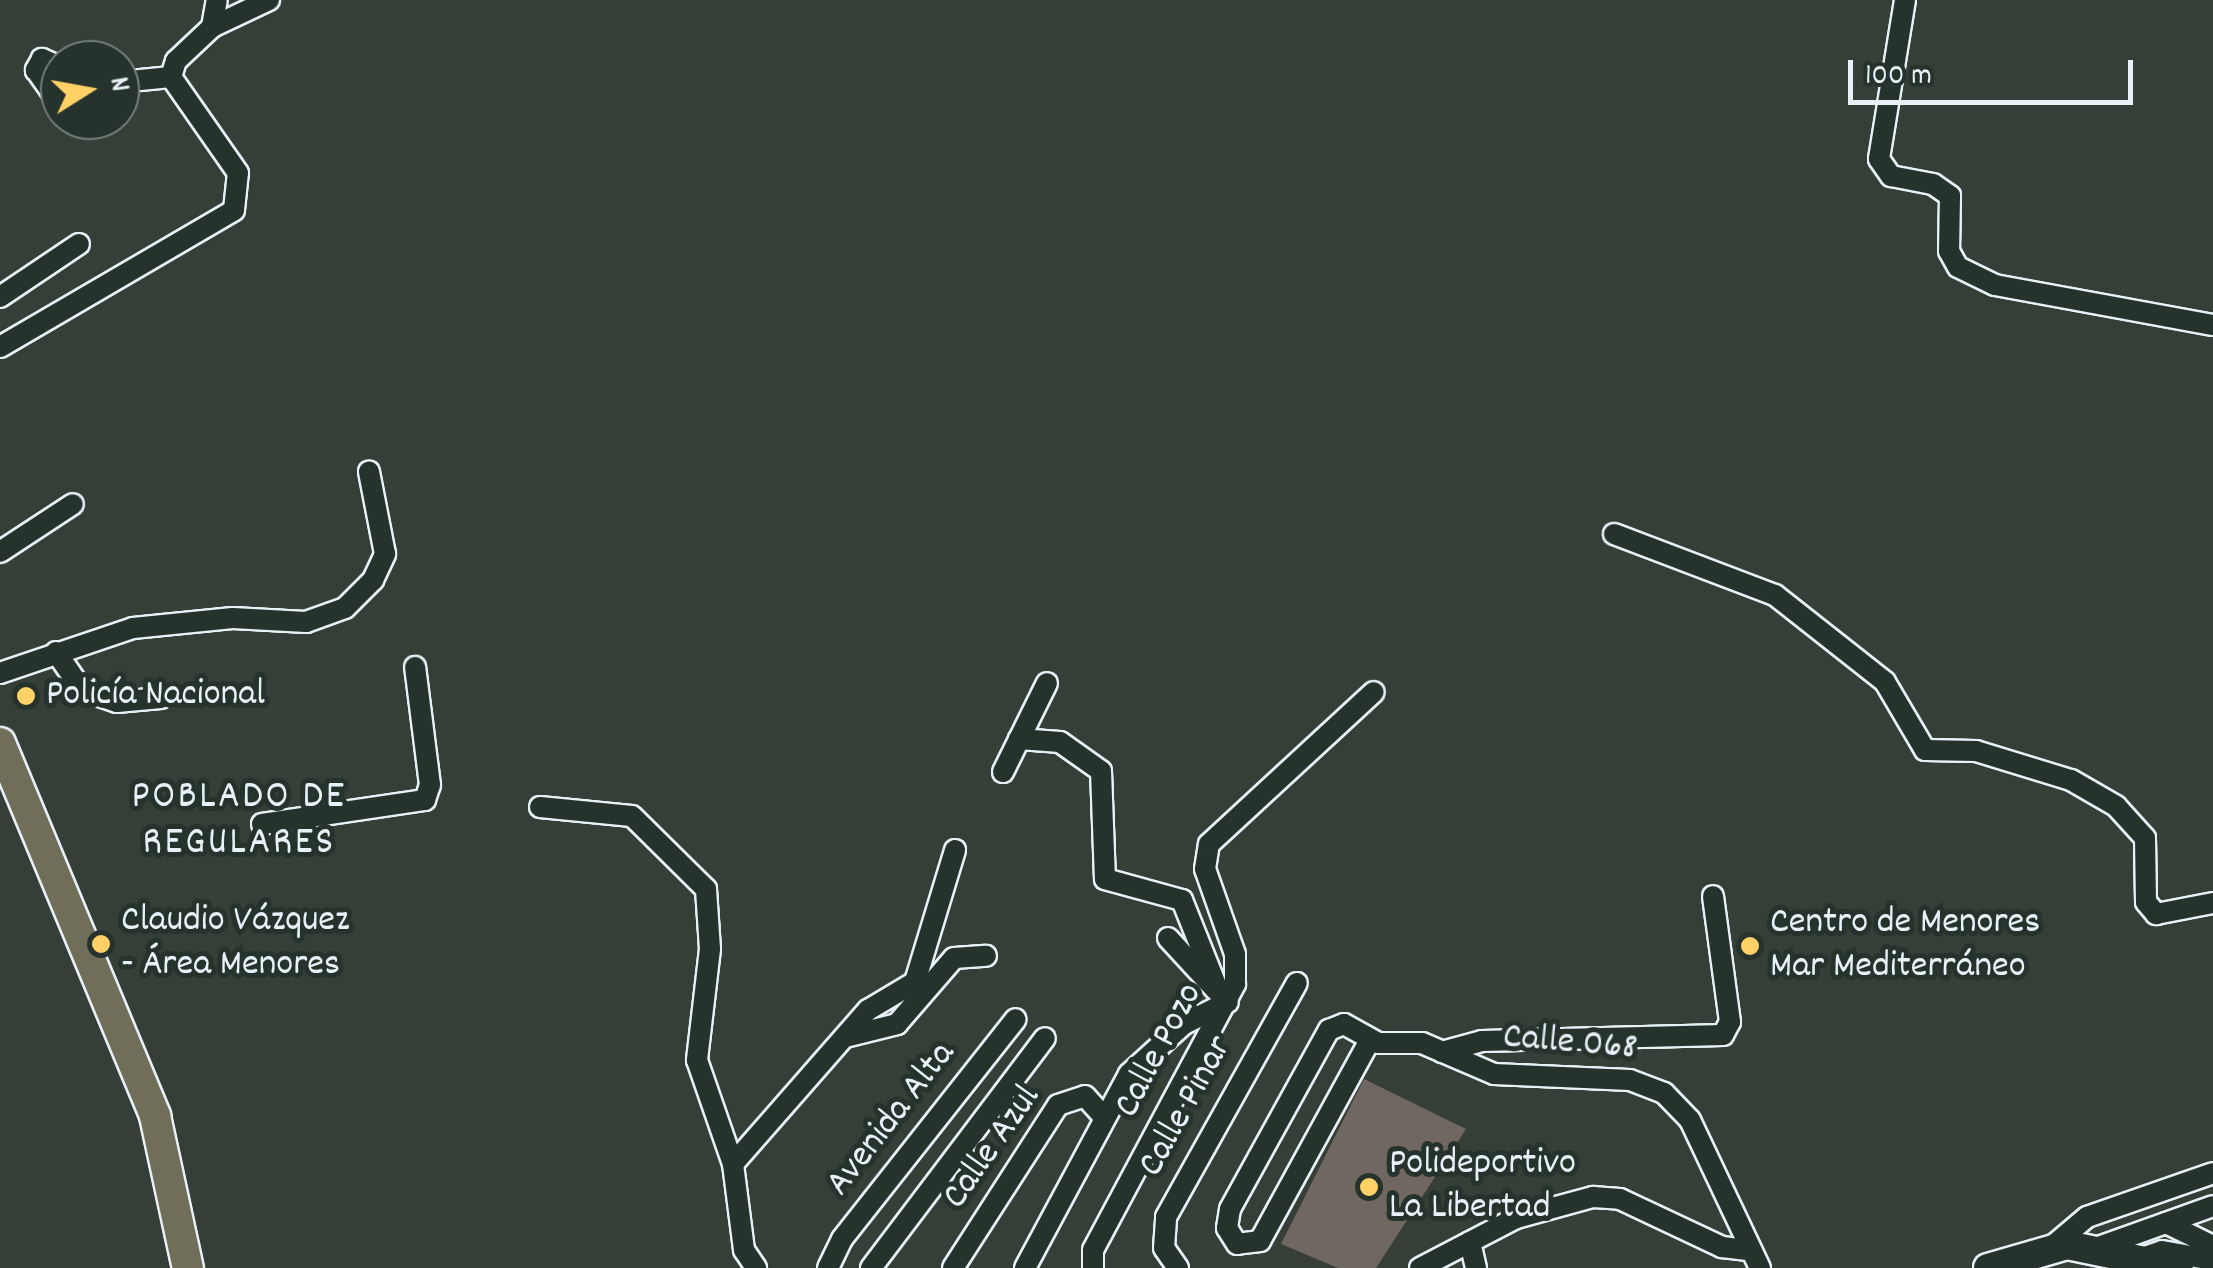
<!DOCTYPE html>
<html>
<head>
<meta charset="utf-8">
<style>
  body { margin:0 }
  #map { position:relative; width:2213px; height:1268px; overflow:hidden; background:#353e37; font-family:Dekko,sans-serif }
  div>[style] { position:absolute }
  .building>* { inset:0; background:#706860 }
  .roads { filter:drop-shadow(2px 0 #e8f1f8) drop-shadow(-2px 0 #e8f1f8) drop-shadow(0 2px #e8f1f8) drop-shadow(0 -2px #e8f1f8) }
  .street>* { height:20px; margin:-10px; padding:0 10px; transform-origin:10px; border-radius:10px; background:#26332d }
  .secondary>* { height:28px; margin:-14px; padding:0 14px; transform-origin:14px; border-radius:14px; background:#26332d }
  .primary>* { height:30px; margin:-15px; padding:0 15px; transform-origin:15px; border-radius:15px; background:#706e59 }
  .dots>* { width:28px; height:28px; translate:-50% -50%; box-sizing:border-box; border:5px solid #26332d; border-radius:50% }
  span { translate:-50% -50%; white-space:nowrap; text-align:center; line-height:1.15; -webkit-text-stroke:10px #26332d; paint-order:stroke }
  .poi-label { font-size:38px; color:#e8f1f8 }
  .left { translate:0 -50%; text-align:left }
  .street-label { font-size:38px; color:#e8f1f8 }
  .neighbourhood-label { font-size:40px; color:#e8f1f8; letter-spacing:2.5px }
  .north { position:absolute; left:40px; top:40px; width:100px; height:100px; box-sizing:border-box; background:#26332d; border:2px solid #747f7e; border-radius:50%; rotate:79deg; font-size:28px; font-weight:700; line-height:40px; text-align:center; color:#e8f1f8 }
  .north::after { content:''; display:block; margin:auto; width:35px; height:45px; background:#ffd166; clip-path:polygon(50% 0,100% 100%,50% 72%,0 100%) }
  .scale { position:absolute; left:1848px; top:60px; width:285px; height:45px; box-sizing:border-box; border:5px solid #e8f1f8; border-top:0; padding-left:12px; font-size:30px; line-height:35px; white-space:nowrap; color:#e8f1f8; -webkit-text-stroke:8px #26332d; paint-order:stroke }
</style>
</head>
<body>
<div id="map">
  <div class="building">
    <i style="clip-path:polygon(1364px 1079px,1466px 1129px,1376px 1268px,1338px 1268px,1281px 1244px)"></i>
  </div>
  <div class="roads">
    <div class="street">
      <i style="left:1905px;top:0;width:161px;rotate:99.3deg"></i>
      <i style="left:1879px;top:159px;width:21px;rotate:55deg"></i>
      <i style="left:1891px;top:176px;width:43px;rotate:10.8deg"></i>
      <i style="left:1933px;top:184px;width:21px;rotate:35deg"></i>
      <i style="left:1950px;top:196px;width:55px;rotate:91deg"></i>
      <i style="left:1949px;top:251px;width:18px;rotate:61deg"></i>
      <i style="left:1958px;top:267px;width:41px;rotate:25.9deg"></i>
      <i style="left:1995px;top:285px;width:222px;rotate:10.4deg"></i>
      <i style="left:212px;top:27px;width:63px;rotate:-25.3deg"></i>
      <i style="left:60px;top:67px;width:20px;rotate:-156deg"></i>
      <i style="left:42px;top:59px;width:13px;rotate:119deg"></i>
      <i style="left:36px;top:70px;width:42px;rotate:54.8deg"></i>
      <i style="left:120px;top:82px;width:51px;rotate:-5.6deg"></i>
      <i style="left:0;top:297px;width:95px;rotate:-33.9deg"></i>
      <i style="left:0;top:347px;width:271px;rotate:-30.3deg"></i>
      <i style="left:234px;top:210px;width:37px;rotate:-84deg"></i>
      <i style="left:238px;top:173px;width:117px;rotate:-124.9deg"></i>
      <i style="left:171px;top:77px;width:17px;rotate:-73deg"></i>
      <i style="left:176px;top:61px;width:50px;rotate:-43.4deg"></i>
      <i style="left:212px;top:27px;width:27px;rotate:-80deg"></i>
      <i style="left:1614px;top:534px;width:172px;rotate:20.8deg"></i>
      <i style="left:1775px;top:595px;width:140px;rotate:38.3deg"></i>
      <i style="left:1885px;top:682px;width:79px;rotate:59.5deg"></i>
      <i style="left:1925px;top:750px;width:51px;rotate:1.1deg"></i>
      <i style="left:1976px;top:751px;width:99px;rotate:17deg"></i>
      <i style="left:2071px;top:780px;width:52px;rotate:30deg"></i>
      <i style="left:2116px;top:806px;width:43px;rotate:47.8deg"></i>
      <i style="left:2145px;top:838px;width:64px;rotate:89.1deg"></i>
      <i style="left:2146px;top:902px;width:16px;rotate:50deg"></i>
      <i style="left:2156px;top:914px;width:58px;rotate:-10.9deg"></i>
      <i style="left:0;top:552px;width:87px;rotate:-33.3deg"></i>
      <i style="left:56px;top:652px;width:46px;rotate:55.6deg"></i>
      <i style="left:82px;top:690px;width:37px;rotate:19deg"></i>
      <i style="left:117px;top:702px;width:44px;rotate:-5.2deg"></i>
      <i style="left:0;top:673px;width:140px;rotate:-18.7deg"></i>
      <i style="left:133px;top:628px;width:100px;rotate:-5.7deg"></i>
      <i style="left:233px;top:618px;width:73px;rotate:3.1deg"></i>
      <i style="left:306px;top:622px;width:41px;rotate:-19.7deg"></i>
      <i style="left:345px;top:608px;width:40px;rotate:-45deg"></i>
      <i style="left:373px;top:580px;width:29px;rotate:-65deg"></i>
      <i style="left:385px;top:554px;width:84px;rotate:-101deg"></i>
      <i style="left:1019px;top:739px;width:41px;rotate:4.2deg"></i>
      <i style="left:1060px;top:742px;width:50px;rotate:35.3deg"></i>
      <i style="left:1101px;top:771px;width:108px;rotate:87.9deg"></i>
      <i style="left:1105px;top:879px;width:80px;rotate:15.3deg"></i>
      <i style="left:1182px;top:900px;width:102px;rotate:68.2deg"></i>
      <i style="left:1003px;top:772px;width:99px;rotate:-63.7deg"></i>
      <i style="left:540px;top:807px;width:92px;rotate:5.6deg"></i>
      <i style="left:632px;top:816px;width:104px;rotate:44.6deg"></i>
      <i style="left:706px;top:889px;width:60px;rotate:86.2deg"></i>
      <i style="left:710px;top:949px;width:112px;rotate:96.7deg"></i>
      <i style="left:697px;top:1060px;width:110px;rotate:70.9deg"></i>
      <i style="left:733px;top:1164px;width:87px;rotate:82.7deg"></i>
      <i style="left:744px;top:1250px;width:22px;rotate:56deg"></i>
      <i style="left:262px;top:824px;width:165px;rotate:-8.4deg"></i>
      <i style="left:425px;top:800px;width:16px;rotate:-72deg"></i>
      <i style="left:430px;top:785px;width:119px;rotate:-97.2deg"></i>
      <i style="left:1168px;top:938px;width:71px;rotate:47.3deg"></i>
      <i style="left:845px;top:1037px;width:54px;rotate:-14deg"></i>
      <i style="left:897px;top:1024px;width:87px;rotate:-49.2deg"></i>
      <i style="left:954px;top:958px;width:32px;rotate:-4deg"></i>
      <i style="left:1370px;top:1040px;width:229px;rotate:118.7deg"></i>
      <i style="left:1260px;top:1241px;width:23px;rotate:173deg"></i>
      <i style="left:1237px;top:1244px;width:19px;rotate:-122deg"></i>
      <i style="left:1227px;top:1228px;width:19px;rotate:-81deg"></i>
      <i style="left:1230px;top:1209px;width:205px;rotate:-61.1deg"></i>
      <i style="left:1329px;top:1030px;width:16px;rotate:-22deg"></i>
      <i style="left:1344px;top:1024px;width:39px;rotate:29deg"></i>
      <i style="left:1378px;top:1043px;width:44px"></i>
      <i style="left:1422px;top:1043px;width:78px;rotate:23.3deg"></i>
      <i style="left:1494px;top:1074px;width:136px;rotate:2.5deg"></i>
      <i style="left:1630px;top:1080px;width:36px;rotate:21deg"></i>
      <i style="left:1664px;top:1093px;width:37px;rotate:46deg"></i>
      <i style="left:1690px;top:1120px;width:164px;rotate:64.7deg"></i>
      <i style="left:1442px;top:1052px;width:41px;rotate:-15.4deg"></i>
      <i style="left:1482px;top:1041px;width:241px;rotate:-1.4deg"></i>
      <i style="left:1723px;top:1035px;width:15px;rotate:-62deg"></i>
      <i style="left:1730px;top:1022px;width:127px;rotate:-97.7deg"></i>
      <i style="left:733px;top:1164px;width:205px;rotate:-48.8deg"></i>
      <i style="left:868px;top:1010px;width:55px;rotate:-30.8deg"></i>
      <i style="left:915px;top:982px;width:138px;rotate:-73.1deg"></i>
      <i style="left:2166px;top:1223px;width:52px;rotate:26.1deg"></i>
      <i style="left:1470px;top:1242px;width:27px;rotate:77deg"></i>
      <i style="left:2054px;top:1245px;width:43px;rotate:-40.3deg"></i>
      <i style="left:2087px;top:1217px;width:133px;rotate:-19.2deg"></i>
      <i style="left:2096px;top:1248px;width:124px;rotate:-19.7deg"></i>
      <i style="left:2142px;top:1258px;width:21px;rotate:-19deg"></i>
      <i style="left:2162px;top:1251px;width:52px;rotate:10deg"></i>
      <i style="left:828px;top:1268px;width:32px;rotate:-64deg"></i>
      <i style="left:842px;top:1239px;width:280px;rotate:-51.7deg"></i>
      <i style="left:871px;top:1268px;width:288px;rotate:-52.9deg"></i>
      <i style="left:953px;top:1268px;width:194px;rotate:-57.2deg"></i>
      <i style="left:1058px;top:1105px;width:28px;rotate:-18deg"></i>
      <i style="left:1085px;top:1096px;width:28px;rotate:48deg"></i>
      <i style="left:1025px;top:1268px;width:220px;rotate:-61.8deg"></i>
      <i style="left:1129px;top:1074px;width:74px;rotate:-42.3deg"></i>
      <i style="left:1184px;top:1024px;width:49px;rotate:-26.6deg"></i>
      <i style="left:1093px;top:1268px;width:18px;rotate:-90deg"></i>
      <i style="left:1093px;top:1250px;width:302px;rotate:-61.9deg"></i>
      <i style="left:1235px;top:984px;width:30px;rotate:-90deg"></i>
      <i style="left:1235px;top:954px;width:90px;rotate:-109.4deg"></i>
      <i style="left:1205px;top:869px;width:25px;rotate:-81deg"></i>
      <i style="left:1209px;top:844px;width:224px;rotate:-42.7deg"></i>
      <i style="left:1178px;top:1268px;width:24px;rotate:-125deg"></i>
      <i style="left:1164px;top:1248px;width:31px;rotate:-86deg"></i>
      <i style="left:1166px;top:1217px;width:268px;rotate:-60.8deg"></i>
      <i style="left:1420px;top:1268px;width:108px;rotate:-27.5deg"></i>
      <i style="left:1516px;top:1218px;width:80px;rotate:-15.3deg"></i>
      <i style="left:1593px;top:1197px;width:27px;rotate:4deg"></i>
      <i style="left:1620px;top:1199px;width:113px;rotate:25.2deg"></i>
      <i style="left:1722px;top:1247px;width:26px;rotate:7deg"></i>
    </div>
    <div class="secondary">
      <i style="left:1988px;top:1268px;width:82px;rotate:-16.2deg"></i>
      <i style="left:2067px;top:1245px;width:114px;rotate:11.6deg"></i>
    </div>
    <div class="primary">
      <i style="left:0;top:743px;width:404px;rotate:67.4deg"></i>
      <i style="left:155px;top:1116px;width:156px;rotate:77.8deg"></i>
    </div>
  </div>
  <div class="dots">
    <i style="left:26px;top:696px;background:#ffd166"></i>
    <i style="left:101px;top:944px;background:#ffd166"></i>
    <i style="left:1750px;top:946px;background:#ffd166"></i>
    <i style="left:1369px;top:1187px;background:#ffd166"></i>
  </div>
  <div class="poi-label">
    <span class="left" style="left:46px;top:696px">Policía Nacional</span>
    <span class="left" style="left:121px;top:944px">Claudio Vázquez<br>- Área Menores</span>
    <span class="left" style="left:1770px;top:946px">Centro de Menores<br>Mar Mediterráneo</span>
    <span class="left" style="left:1389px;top:1187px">Polideportivo<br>La Libertad</span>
  </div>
  <div class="street-label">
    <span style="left:1570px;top:1044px;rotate:5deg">Calle 068</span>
    <span style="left:1160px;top:1051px;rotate:-62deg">Calle Pozo</span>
    <span style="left:1187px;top:1107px;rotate:-61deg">Calle Pinar</span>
    <span style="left:892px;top:1120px;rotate:-52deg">Avenida Alta</span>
    <span style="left:993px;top:1148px;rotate:-55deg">Calle Azul</span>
  </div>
  <div class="neighbourhood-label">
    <span style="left:239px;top:822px">POBLADO DE<br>REGULARES</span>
  </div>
  <div class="north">N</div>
  <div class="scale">100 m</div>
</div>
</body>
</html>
